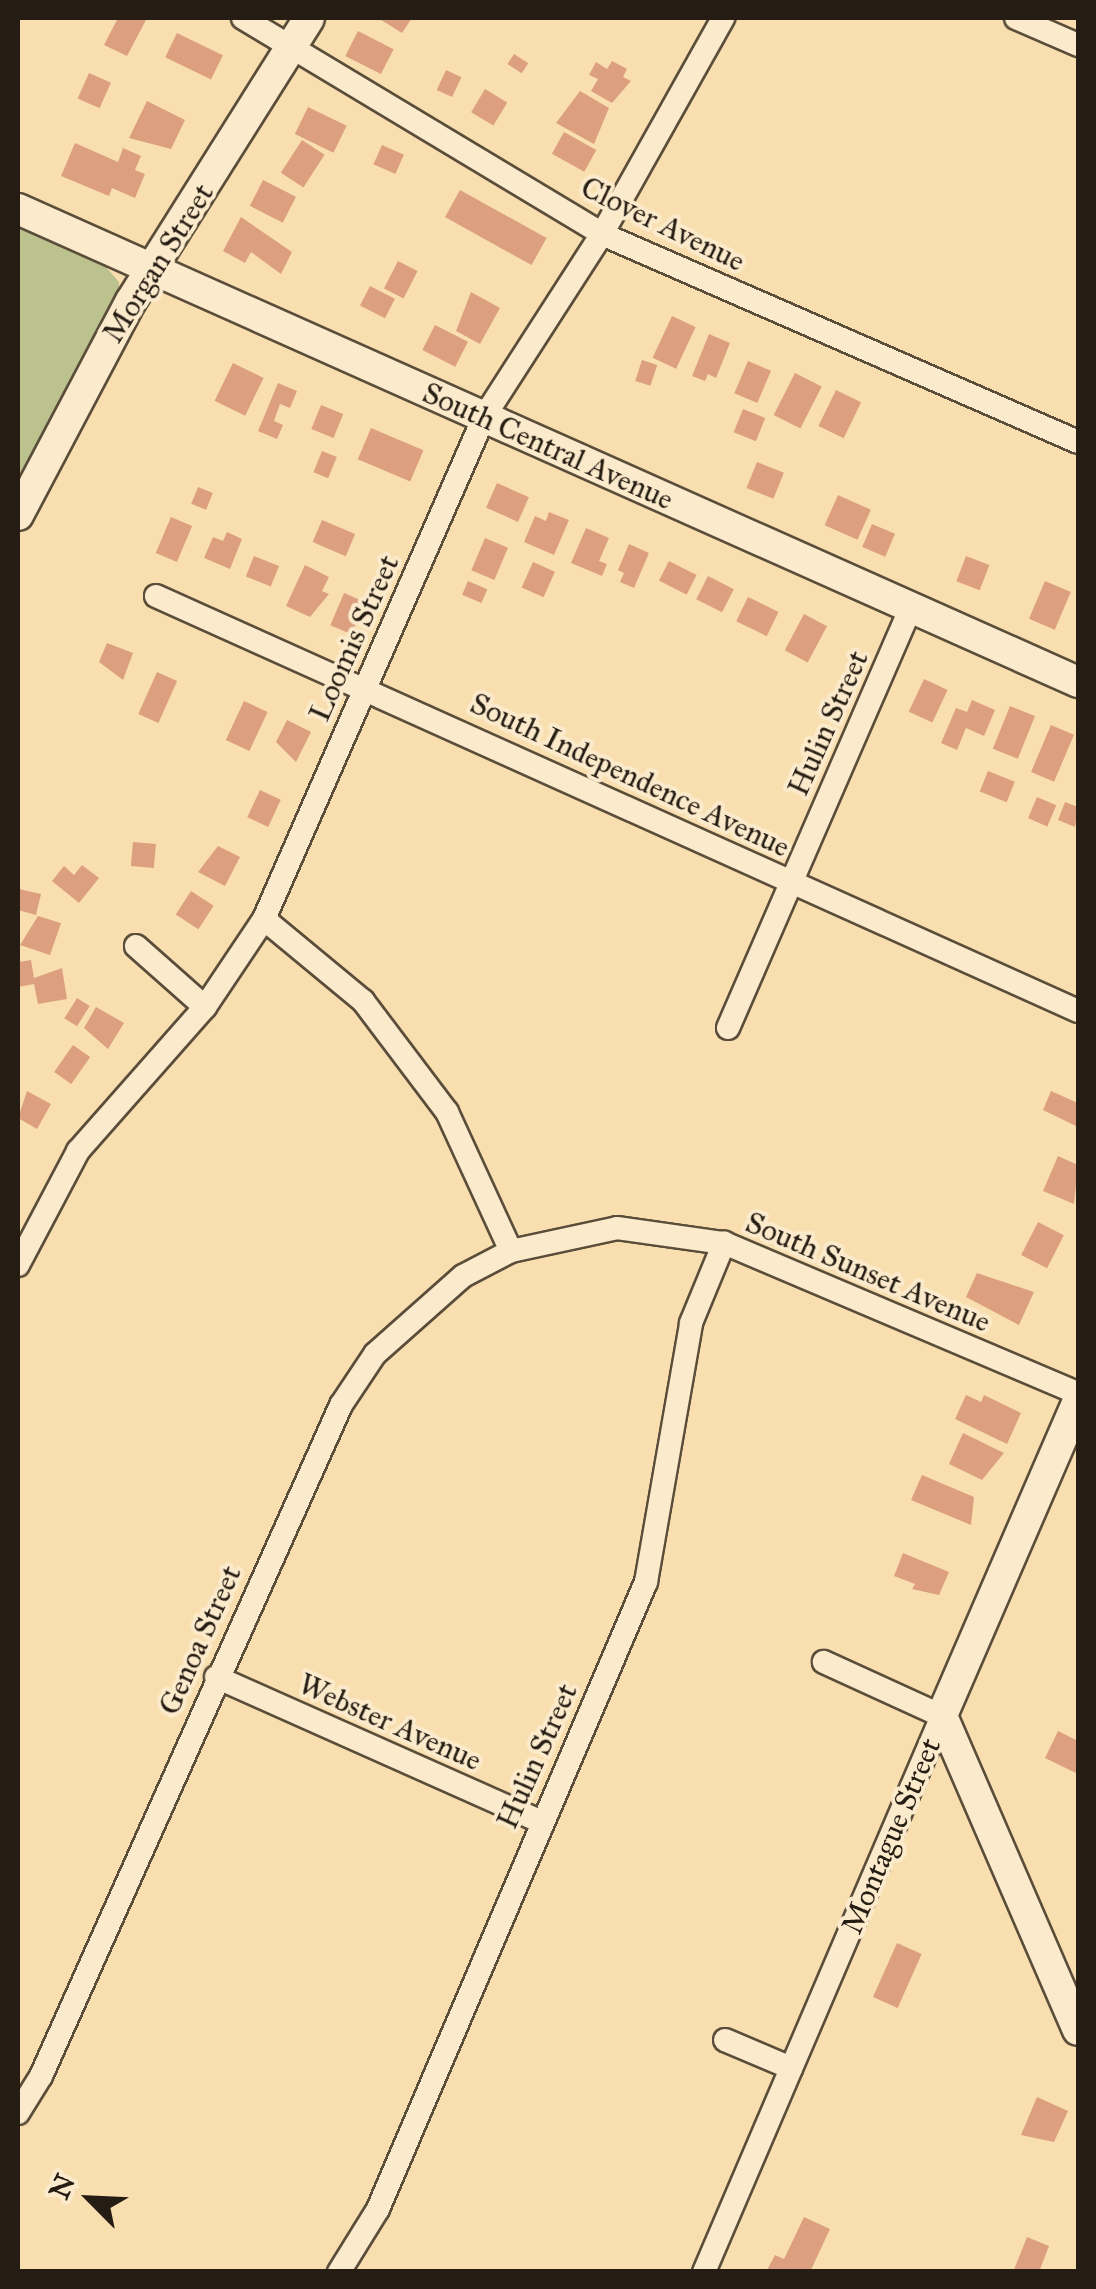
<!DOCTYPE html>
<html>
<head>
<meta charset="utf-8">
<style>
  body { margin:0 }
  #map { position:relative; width:1096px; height:2289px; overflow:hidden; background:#f9dfaf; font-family:"IM FELL Great Primer",serif }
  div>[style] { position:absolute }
  .green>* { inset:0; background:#bbc28d }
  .building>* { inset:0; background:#dca081; transform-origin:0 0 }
  .roads { filter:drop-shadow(2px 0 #5a4d3a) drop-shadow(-2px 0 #5a4d3a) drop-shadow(0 2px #5a4d3a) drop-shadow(0 -2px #5a4d3a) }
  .street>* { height:22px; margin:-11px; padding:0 11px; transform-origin:11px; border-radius:11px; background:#fbeacb }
  .secondary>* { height:30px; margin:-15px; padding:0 15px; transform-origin:15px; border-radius:15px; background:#fbeacb }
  span { translate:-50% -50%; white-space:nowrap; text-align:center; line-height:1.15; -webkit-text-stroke:8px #fbeacb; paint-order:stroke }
  .street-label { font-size:30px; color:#251c13 }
  .frame { position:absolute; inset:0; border:20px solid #251c13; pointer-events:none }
  .north { position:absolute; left:40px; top:2149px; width:100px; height:100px; -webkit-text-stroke:8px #fbeacb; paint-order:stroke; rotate:294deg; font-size:28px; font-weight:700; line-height:40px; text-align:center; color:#251c13 }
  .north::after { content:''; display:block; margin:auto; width:35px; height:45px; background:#251c13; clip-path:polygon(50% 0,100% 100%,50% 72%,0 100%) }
</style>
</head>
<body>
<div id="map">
  <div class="green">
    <i style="clip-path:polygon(18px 227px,105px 266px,119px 282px,120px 304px,18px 496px)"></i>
  </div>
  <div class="building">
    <i style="clip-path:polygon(118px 18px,147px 18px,127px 56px,104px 45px)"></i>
    <i style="clip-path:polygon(378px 18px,412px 18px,402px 33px)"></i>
    <i style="left:358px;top:31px;width:40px;height:28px;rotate:27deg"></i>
    <i style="left:177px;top:33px;width:51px;height:27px;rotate:26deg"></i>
    <i style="left:514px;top:54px;width:17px;height:12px;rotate:33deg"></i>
    <i style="clip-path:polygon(612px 61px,627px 69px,623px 77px,631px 81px,612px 103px,591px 91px,598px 79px,589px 75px,596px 62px,607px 69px)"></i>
    <i style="left:446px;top:70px;width:17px;height:22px;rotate:25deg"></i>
    <i style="left:89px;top:73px;width:24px;height:28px;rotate:24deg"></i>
    <i style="left:485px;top:89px;width:26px;height:27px;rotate:31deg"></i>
    <i style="clip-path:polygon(580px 91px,609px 108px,594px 144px,556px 123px)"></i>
    <i style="clip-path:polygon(147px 101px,185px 120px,171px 149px,129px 138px)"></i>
    <i style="left:308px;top:107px;width:43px;height:30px;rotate:26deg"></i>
    <i style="left:564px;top:132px;width:37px;height:25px;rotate:29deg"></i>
    <i style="left:302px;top:140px;width:27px;height:39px;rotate:33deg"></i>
    <i style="clip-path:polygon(75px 143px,118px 162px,123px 148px,141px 156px,135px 170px,145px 174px,135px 198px,112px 188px,109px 196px,61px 176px)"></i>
    <i style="left:382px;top:145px;width:24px;height:21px;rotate:24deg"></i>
    <i style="left:263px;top:180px;width:37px;height:29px;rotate:27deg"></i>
    <i style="left:460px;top:190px;width:99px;height:31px;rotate:29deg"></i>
    <i style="clip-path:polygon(241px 217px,292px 252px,281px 274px,251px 252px,245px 263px,223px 251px)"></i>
    <i style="left:398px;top:261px;width:22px;height:31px;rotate:27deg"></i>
    <i style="left:370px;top:286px;width:28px;height:22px;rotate:27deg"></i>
    <i style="clip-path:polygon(471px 292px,500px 308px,480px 344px,456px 331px)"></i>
    <i style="left:672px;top:316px;width:26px;height:46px;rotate:25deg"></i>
    <i style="left:435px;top:325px;width:37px;height:28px;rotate:27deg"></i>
    <i style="clip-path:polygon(709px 334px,730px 343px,716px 378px,708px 374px,705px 381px,692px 376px)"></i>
    <i style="left:642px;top:360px;width:16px;height:22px;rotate:18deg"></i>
    <i style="left:748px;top:361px;width:25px;height:35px;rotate:23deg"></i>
    <i style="left:233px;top:363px;width:34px;height:42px;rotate:26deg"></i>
    <i style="left:795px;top:373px;width:30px;height:47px;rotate:27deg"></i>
    <i style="clip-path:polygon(278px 383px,297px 391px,290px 408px,280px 404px,274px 421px,283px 425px,277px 439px,258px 431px)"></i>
    <i style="left:836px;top:390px;width:28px;height:40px;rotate:26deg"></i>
    <i style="left:321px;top:405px;width:24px;height:26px;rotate:22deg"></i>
    <i style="left:743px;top:409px;width:24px;height:25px;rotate:22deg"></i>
    <i style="left:371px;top:428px;width:57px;height:34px;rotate:23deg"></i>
    <i style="left:322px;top:451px;width:16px;height:23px;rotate:22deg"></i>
    <i style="left:757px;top:462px;width:29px;height:28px;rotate:22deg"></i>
    <i style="left:497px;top:483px;width:35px;height:27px;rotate:24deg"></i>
    <i style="left:198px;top:487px;width:16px;height:18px;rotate:22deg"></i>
    <i style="left:838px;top:495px;width:36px;height:33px;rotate:24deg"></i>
    <i style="clip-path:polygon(549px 512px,569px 520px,554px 555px,524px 542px,535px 516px,546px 521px)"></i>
    <i style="left:171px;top:517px;width:23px;height:39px;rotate:23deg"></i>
    <i style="left:322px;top:520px;width:36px;height:24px;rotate:23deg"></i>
    <i style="left:872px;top:524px;width:25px;height:25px;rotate:23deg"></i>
    <i style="clip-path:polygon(586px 528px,609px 538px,599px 561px,607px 564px,602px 576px,571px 563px)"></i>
    <i style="clip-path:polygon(227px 532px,242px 539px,230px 569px,204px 558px,213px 537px,223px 541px)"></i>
    <i style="left:485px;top:538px;width:25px;height:35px;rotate:23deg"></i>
    <i style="clip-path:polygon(629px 544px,649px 553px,634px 588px,620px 582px,624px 573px,618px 570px)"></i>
    <i style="left:254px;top:556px;width:27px;height:22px;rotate:22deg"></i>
    <i style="left:966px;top:556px;width:25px;height:27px;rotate:21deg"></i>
    <i style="left:669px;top:561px;width:31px;height:22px;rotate:27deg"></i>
    <i style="left:533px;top:562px;width:24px;height:28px;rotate:24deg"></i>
    <i style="clip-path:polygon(305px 565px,329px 577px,322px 591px,329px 594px,310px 617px,286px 606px)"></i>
    <i style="left:708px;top:576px;width:29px;height:26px;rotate:27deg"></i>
    <i style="left:468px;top:581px;width:21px;height:15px;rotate:23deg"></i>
    <i style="left:1045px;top:581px;width:28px;height:41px;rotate:23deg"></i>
    <i style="left:344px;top:593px;width:23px;height:35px;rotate:23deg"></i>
    <i style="left:748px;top:597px;width:34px;height:27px;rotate:26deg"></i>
    <i style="left:804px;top:614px;width:26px;height:41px;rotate:28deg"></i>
    <i style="clip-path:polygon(107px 643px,133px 653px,123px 680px,99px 662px)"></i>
    <i style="left:157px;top:672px;width:22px;height:46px;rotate:24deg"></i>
    <i style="left:924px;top:679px;width:26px;height:36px;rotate:25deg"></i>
    <i style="clip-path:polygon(972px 700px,995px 710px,984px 736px,966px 728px,957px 750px,941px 743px,956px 708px,967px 712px)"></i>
    <i style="left:244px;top:701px;width:26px;height:43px;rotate:25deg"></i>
    <i style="left:1010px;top:706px;width:27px;height:46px;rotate:22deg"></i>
    <i style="clip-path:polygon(287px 720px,311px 732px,296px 762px,276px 742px)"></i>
    <i style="left:1051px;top:725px;width:25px;height:51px;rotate:23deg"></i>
    <i style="left:988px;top:771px;width:29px;height:22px;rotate:22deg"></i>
    <i style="left:260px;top:790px;width:23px;height:30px;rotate:25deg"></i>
    <i style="left:1037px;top:797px;width:21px;height:23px;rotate:23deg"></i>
    <i style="clip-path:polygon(1065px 802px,1078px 807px,1075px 827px,1058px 820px)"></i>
    <i style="left:133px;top:842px;width:23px;height:24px;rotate:5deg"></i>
    <i style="clip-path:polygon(218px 846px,240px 857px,225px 886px,198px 872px)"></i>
    <i style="clip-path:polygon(82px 865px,99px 878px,79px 903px,52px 881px,64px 866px,74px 875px)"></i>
    <i style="clip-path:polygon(19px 889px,41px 894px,36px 915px,18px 910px)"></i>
    <i style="left:191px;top:891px;width:27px;height:28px;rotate:33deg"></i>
    <i style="clip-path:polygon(38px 916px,61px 923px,50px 955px,20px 945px)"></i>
    <i style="clip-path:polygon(31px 960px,34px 978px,62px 968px,67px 999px,38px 1004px,34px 984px,18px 987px,18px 962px)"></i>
    <i style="left:77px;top:998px;width:15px;height:24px;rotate:32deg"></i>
    <i style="clip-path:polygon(96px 1007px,124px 1023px,108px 1049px,84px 1028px)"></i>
    <i style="left:73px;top:1045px;width:21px;height:33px;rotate:35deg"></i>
    <i style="clip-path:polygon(27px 1091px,51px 1104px,37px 1129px,18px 1118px)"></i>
    <i style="clip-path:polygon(1051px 1091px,1078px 1103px,1078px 1127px,1043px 1110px)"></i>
    <i style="clip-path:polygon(1058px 1156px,1078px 1165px,1074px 1204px,1043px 1191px)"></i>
    <i style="left:1038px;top:1222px;width:29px;height:37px;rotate:27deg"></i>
    <i style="clip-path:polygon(977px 1273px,1034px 1292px,1019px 1325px,966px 1297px)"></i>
    <i style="clip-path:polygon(966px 1395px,981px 1402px,984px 1395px,1021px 1413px,1007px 1444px,955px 1419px)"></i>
    <i style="clip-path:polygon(963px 1433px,1004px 1453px,982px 1480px,949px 1464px)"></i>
    <i style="clip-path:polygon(922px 1475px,974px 1497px,971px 1525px,911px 1500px)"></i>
    <i style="clip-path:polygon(903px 1553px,949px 1572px,939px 1595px,912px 1589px,915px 1584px,894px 1576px)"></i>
    <i style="clip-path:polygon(1058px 1731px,1076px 1740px,1078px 1774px,1045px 1758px)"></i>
    <i style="left:897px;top:1943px;width:27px;height:59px;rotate:24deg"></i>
    <i style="clip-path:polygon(1037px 2097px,1068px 2111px,1054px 2142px,1021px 2135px)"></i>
    <i style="clip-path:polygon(804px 2217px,830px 2229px,810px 2272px,766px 2272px,775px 2255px,784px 2259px)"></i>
    <i style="clip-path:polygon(1027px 2237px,1049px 2246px,1039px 2272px,1013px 2272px)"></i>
  </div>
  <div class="roads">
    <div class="street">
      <i style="left:243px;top:18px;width:419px;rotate:31deg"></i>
      <i style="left:602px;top:234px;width:519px;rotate:23.6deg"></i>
      <i style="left:1016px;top:18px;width:68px;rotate:23.5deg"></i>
      <i style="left:156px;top:596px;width:1011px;rotate:24.23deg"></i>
      <i style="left:264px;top:919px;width:129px;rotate:39.6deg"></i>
      <i style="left:363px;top:1001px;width:139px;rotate:52.9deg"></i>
      <i style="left:447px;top:1112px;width:153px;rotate:65.3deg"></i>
      <i style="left:136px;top:946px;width:92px;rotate:41.5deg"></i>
      <i style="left:728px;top:1028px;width:459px;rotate:-66.5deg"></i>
      <i style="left:18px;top:1265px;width:129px;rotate:-62.2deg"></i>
      <i style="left:78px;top:1151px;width:192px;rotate:-48.6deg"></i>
      <i style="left:205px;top:1007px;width:106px;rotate:-56.2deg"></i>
      <i style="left:264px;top:919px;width:548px;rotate:-66.33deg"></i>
      <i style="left:484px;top:417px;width:218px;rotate:-57.2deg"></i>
      <i style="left:602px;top:234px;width:248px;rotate:-60.7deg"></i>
      <i style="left:216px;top:1677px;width:355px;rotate:24deg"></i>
      <i style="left:725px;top:2040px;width:72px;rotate:23deg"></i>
      <i style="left:18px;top:2113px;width:44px;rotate:-58.1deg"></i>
      <i style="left:41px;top:2076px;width:735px;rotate:-65.91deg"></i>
      <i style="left:341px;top:1405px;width:61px;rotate:-56.3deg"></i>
      <i style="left:375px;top:1354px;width:118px;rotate:-41.6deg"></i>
      <i style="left:463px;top:1276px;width:54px;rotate:-27.5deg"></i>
      <i style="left:511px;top:1251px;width:108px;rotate:-12.2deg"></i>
      <i style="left:617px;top:1228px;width:108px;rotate:8deg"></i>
      <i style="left:724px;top:1243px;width:384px;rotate:23deg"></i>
      <i style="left:339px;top:2272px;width:74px;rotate:-58.2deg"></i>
      <i style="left:378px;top:2209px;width:682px;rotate:-66.86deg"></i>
      <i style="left:646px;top:1582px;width:263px;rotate:-80.1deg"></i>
      <i style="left:691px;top:1323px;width:87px;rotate:-67.6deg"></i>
      <i style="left:704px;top:2272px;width:605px;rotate:-66.83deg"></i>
      <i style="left:942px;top:1716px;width:130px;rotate:-155.4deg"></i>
    </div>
    <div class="secondary">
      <i style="left:18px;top:209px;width:1161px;rotate:24.05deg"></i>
      <i style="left:18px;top:515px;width:242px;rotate:-62.2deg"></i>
      <i style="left:131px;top:301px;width:334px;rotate:-57.8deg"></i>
      <i style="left:1078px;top:1401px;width:343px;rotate:113.4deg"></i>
      <i style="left:942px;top:1716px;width:342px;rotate:66.6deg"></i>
    </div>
  </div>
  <div class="street-label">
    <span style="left:663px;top:224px;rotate:26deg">Clover Avenue</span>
    <span style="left:158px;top:263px;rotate:-58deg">Morgan Street</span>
    <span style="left:548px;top:446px;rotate:24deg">South Central Avenue</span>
    <span style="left:354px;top:638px;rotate:-66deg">Loomis Street</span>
    <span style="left:828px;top:723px;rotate:-66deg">Hulin Street</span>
    <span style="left:630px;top:775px;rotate:25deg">South Independence Avenue</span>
    <span style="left:868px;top:1272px;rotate:23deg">South Sunset Avenue</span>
    <span style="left:200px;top:1640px;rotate:-66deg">Genoa Street</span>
    <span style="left:390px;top:1722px;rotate:24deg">Webster Avenue</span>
    <span style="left:537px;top:1756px;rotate:-66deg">Hulin Street</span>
    <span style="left:891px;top:1836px;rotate:-67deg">Montague Street</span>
  </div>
  <div class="frame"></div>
  <div class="north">N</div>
</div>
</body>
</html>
